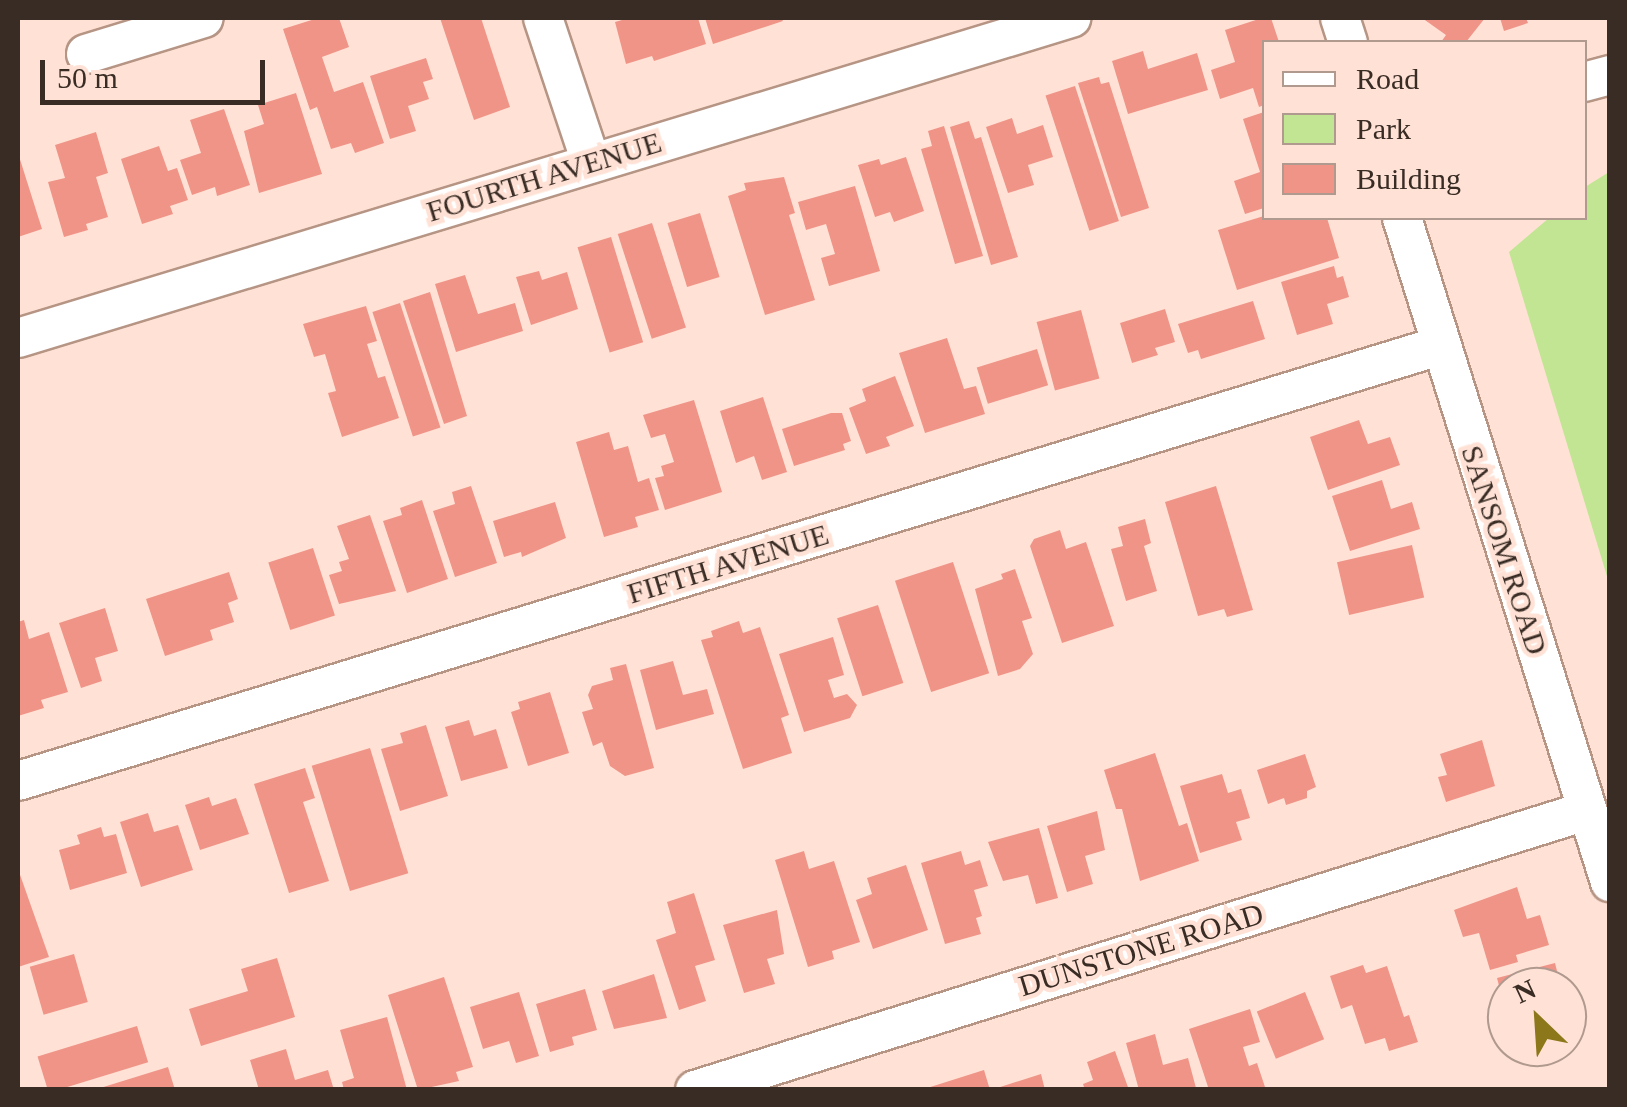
<!DOCTYPE html>
<html>
<head>
<meta charset="utf-8">
<style>
  body { margin:0 }
  #map { position:relative; width:1627px; height:1107px; overflow:hidden; background:#ffe2d5; font-family:"Times New Roman",serif }
  div>[style] { position:absolute }
  .green>* { inset:0; background:#c2e594 }
  .building>* { inset:0; background:#f09488; transform-origin:0 0 }
  .roads { filter:drop-shadow(2px 0 #b69585) drop-shadow(-2px 0 #b69585) drop-shadow(0 2px #b69585) drop-shadow(0 -2px #b69585) }
  .minor>* { height:38px; margin:-19px; padding:0 19px; transform-origin:19px; border-radius:19px; background:#fff }
  span { translate:-50% -50%; white-space:nowrap; text-align:center; line-height:1.15; -webkit-text-stroke:9px #ffe2d5; paint-order:stroke }
  .street-label { font-size:30px; color:#392c25 }
  .frame { position:absolute; inset:0; border:20px solid #392c25; pointer-events:none }
  .legend { position:absolute; left:1262px; top:40px; width:325px; height:180px; box-sizing:border-box; background:#ffe2d5; border:2px solid #b0998f; margin:0; padding:12px 18px; list-style:none; font-size:30px; color:#392c25 }
  .legend li { display:flex; align-items:center; gap:20px; height:50px }
  .legend b { width:50px; border:2px solid #b0998f }
  .north { position:absolute; left:1487px; top:967px; width:100px; height:100px; box-sizing:border-box; background:#ffe2d5; border:2px solid #b0998f; border-radius:50%; rotate:335deg; font-size:28px; font-weight:700; line-height:40px; text-align:center; color:#392c25 }
  .north::after { content:''; display:block; margin:auto; width:35px; height:45px; background:#8c771b; clip-path:polygon(50% 0,100% 100%,50% 72%,0 100%) }
  .scale { position:absolute; left:40px; top:60px; width:225px; height:45px; box-sizing:border-box; border:5px solid #392c25; border-top:0; padding-left:12px; font-size:30px; line-height:35px; white-space:nowrap; color:#392c25; -webkit-text-stroke:8px #ffe2d5; paint-order:stroke }
</style>
</head>
<body>
<div id="map">
  <div class="green">
    <i style="clip-path:polygon(1609px 172px,1609px 583px,1509px 252px,1549px 218px,1584px 218px,1585px 187px)"></i>
  </div>
  <div class="building">
    <i style="clip-path:polygon(318px 18px,339px 18px,349px 47px,322px 57px,334px 92px,363px 82px,384px 143px,355px 153px,351px 143px,331px 149px,317px 107px,310px 110px,283px 29px)"></i>
    <i style="clip-path:polygon(440px 18px,481px 18px,510px 107px,474px 120px)"></i>
    <i style="clip-path:polygon(629px 18px,698px 18px,706px 44px,654px 61px,652px 56px,626px 64px,615px 22px)"></i>
    <i style="clip-path:polygon(705px 18px,781px 18px,783px 21px,713px 44px)"></i>
    <i style="clip-path:polygon(1262px 18px,1271px 18px,1279px 42px,1264px 42px,1264px 105px,1259px 107px,1253px 88px,1220px 99px,1211px 70px,1235px 62px,1225px 30px)"></i>
    <i style="clip-path:polygon(1422px 18px,1485px 18px,1466px 42px,1441px 42px,1446px 35px)"></i>
    <i style="clip-path:polygon(1500px 18px,1526px 18px,1528px 23px,1504px 31px)"></i>
    <i style="clip-path:polygon(1143px 51px,1148px 69px,1197px 53px,1208px 90px,1128px 114px,1112px 61px)"></i>
    <i style="clip-path:polygon(426px 58px,433px 79px,423px 82px,429px 99px,408px 106px,416px 131px,390px 139px,370px 76px)"></i>
    <i style="clip-path:polygon(1099px 77px,1101px 84px,1109px 82px,1149px 208px,1121px 217px,1078px 83px)"></i>
    <i style="left:1075px;top:86px;width:142px;height:31px;rotate:72deg"></i>
    <i style="clip-path:polygon(296px 93px,322px 174px,259px 193px,244px 131px,264px 124px,258px 105px)"></i>
    <i style="clip-path:polygon(224px 109px,250px 185px,217px 196px,215px 187px,192px 195px,180px 160px,201px 153px,190px 120px)"></i>
    <i style="clip-path:polygon(1264px 112px,1264px 208px,1245px 214px,1234px 181px,1260px 172px,1243px 119px)"></i>
    <i style="clip-path:polygon(1012px 118px,1017px 134px,1043px 125px,1053px 157px,1028px 165px,1034px 185px,1008px 193px,986px 127px)"></i>
    <i style="clip-path:polygon(969px 121px,975px 139px,981px 137px,1018px 257px,991px 265px,950px 127px)"></i>
    <i style="clip-path:polygon(944px 126px,983px 256px,955px 264px,921px 149px,932px 146px,928px 131px)"></i>
    <i style="clip-path:polygon(96px 132px,108px 173px,96px 177px,108px 217px,86px 224px,88px 230px,64px 237px,48px 182px,65px 178px,55px 145px)"></i>
    <i style="clip-path:polygon(159px 146px,168px 171px,177px 168px,188px 200px,170px 206px,173px 214px,142px 224px,121px 159px)"></i>
    <i style="clip-path:polygon(18px 153px,42px 229px,18px 237px)"></i>
    <i style="clip-path:polygon(906px 157px,924px 211px,894px 222px,890px 212px,875px 217px,858px 165px,879px 159px,881px 165px)"></i>
    <i style="clip-path:polygon(784px 177px,795px 213px,789px 215px,815px 300px,765px 315px,728px 196px,746px 190px,744px 183px)"></i>
    <i style="clip-path:polygon(855px 186px,880px 271px,829px 286px,821px 258px,835px 254px,826px 224px,806px 230px,798px 202px)"></i>
    <i style="left:700px;top:213px;width:67px;height:34px;rotate:73deg"></i>
    <i style="clip-path:polygon(1264px 216px,1327px 218px,1339px 258px,1237px 290px,1218px 230px)"></i>
    <i style="left:652px;top:223px;width:110px;height:36px;rotate:72deg"></i>
    <i style="left:611px;top:237px;width:110px;height:35px;rotate:73deg"></i>
    <i style="clip-path:polygon(1334px 266px,1337px 278px,1343px 276px,1349px 297px,1327px 304px,1333px 324px,1297px 335px,1281px 282px)"></i>
    <i style="clip-path:polygon(539px 271px,542px 280px,567px 272px,578px 309px,531px 325px,516px 277px)"></i>
    <i style="clip-path:polygon(465px 275px,478px 314px,515px 303px,523px 331px,456px 352px,435px 284px)"></i>
    <i style="clip-path:polygon(430px 292px,467px 416px,444px 424px,403px 301px)"></i>
    <i style="clip-path:polygon(1253px 301px,1265px 339px,1201px 359px,1198px 350px,1188px 353px,1178px 324px)"></i>
    <i style="left:400px;top:303px;width:131px;height:29px;rotate:72deg"></i>
    <i style="clip-path:polygon(366px 306px,377px 341px,367px 344px,378px 378px,385px 376px,399px 418px,342px 437px,328px 393px,336px 391px,325px 354px,314px 357px,303px 324px)"></i>
    <i style="clip-path:polygon(1165px 309px,1175px 342px,1155px 348px,1158px 355px,1132px 363px,1120px 323px)"></i>
    <i style="left:1081px;top:310px;width:71px;height:46px;rotate:75deg"></i>
    <i style="clip-path:polygon(947px 338px,964px 389px,976px 386px,985px 414px,925px 433px,899px 353px)"></i>
    <i style="left:1037px;top:349px;width:38px;height:63px;rotate:73deg"></i>
    <i style="clip-path:polygon(895px 376px,914px 426px,886px 437px,890px 446px,866px 454px,849px 408px,866px 401px,862px 389px)"></i>
    <i style="clip-path:polygon(763px 397px,787px 472px,762px 480px,754px 456px,736px 463px,720px 411px)"></i>
    <i style="clip-path:polygon(694px 400px,722px 492px,665px 510px,655px 478px,664px 476px,661px 466px,674px 462px,665px 434px,651px 438px,643px 415px)"></i>
    <i style="clip-path:polygon(831px 413px,842px 413px,851px 441px,843px 444px,845px 450px,794px 466px,782px 429px)"></i>
    <i style="clip-path:polygon(1359px 420px,1368px 444px,1390px 437px,1400px 465px,1328px 490px,1310px 437px)"></i>
    <i style="clip-path:polygon(609px 432px,614px 450px,628px 446px,638px 482px,649px 478px,659px 510px,635px 517px,638px 527px,604px 537px,576px 442px)"></i>
    <i style="clip-path:polygon(1382px 480px,1391px 509px,1412px 502px,1420px 529px,1350px 551px,1332px 496px)"></i>
    <i style="clip-path:polygon(471px 486px,497px 563px,455px 577px,433px 511px,455px 504px,452px 492px)"></i>
    <i style="clip-path:polygon(1216px 486px,1253px 610px,1227px 617px,1224px 609px,1198px 616px,1165px 502px)"></i>
    <i style="clip-path:polygon(422px 500px,448px 579px,407px 593px,383px 521px,402px 515px,400px 508px)"></i>
    <i style="clip-path:polygon(555px 502px,566px 538px,522px 557px,521px 552px,504px 557px,493px 521px)"></i>
    <i style="clip-path:polygon(370px 515px,396px 591px,339px 604px,329px 575px,342px 571px,339px 562px,349px 559px,337px 526px)"></i>
    <i style="clip-path:polygon(1145px 519px,1151px 543px,1144px 546px,1157px 591px,1126px 601px,1111px 549px,1123px 546px,1118px 527px)"></i>
    <i style="clip-path:polygon(1060px 530px,1066px 549px,1086px 542px,1114px 626px,1062px 643px,1030px 546px,1034px 539px)"></i>
    <i style="left:1412px;top:545px;width:54px;height:77px;rotate:77deg"></i>
    <i style="left:313px;top:548px;width:71px;height:47px;rotate:72deg"></i>
    <i style="left:953px;top:562px;width:117px;height:61px;rotate:72deg"></i>
    <i style="clip-path:polygon(1015px 569px,1032px 618px,1022px 621px,1033px 654px,1020px 669px,998px 676px,975px 589px,1003px 579px,1001px 574px)"></i>
    <i style="clip-path:polygon(229px 572px,238px 599px,228px 603px,234px 622px,210px 630px,213px 640px,165px 656px,146px 599px)"></i>
    <i style="left:878px;top:605px;width:82px;height:43px;rotate:72deg"></i>
    <i style="clip-path:polygon(105px 608px,118px 651px,95px 658px,102px 681px,81px 688px,59px 623px)"></i>
    <i style="clip-path:polygon(24px 620px,29px 639px,49px 632px,68px 692px,41px 700px,44px 708px,18px 716px,18px 622px)"></i>
    <i style="clip-path:polygon(739px 621px,743px 633px,760px 627px,789px 715px,781px 718px,792px 753px,743px 769px,701px 640px,713px 637px,711px 631px)"></i>
    <i style="clip-path:polygon(833px 637px,844px 675px,828px 680px,834px 698px,847px 694px,857px 705px,850px 718px,804px 732px,779px 654px)"></i>
    <i style="clip-path:polygon(673px 661px,683px 695px,707px 689px,714px 714px,656px 730px,640px 670px)"></i>
    <i style="clip-path:polygon(626px 664px,654px 768px,625px 776px,610px 766px,602px 742px,593px 746px,582px 712px,593px 709px,588px 695px,592px 686px,613px 680px,610px 668px)"></i>
    <i style="clip-path:polygon(550px 692px,569px 753px,528px 766px,511px 712px,520px 709px,518px 702px)"></i>
    <i style="clip-path:polygon(469px 720px,474px 736px,496px 729px,508px 768px,461px 781px,445px 727px)"></i>
    <i style="clip-path:polygon(426px 725px,448px 796px,400px 811px,381px 749px,403px 743px,400px 733px)"></i>
    <i style="clip-path:polygon(1482px 740px,1495px 786px,1446px 802px,1438px 777px,1447px 775px,1440px 754px)"></i>
    <i style="left:370px;top:748px;width:131px;height:61px;rotate:73deg"></i>
    <i style="clip-path:polygon(1155px 753px,1179px 826px,1187px 823px,1199px 861px,1140px 881px,1122px 809px,1116px 809px,1104px 770px)"></i>
    <i style="clip-path:polygon(1305px 754px,1316px 787px,1307px 791px,1307px 798px,1286px 805px,1284px 798px,1268px 804px,1257px 770px)"></i>
    <i style="clip-path:polygon(305px 768px,315px 798px,303px 802px,329px 881px,289px 893px,254px 784px)"></i>
    <i style="clip-path:polygon(1222px 774px,1228px 793px,1241px 789px,1250px 818px,1236px 822px,1242px 840px,1200px 853px,1180px 786px)"></i>
    <i style="clip-path:polygon(209px 797px,212px 806px,236px 798px,249px 834px,200px 850px,185px 805px)"></i>
    <i style="clip-path:polygon(1097px 811px,1105px 850px,1085px 856px,1093px 884px,1067px 892px,1047px 826px)"></i>
    <i style="clip-path:polygon(148px 813px,154px 832px,178px 825px,193px 870px,141px 887px,120px 822px)"></i>
    <i style="clip-path:polygon(101px 827px,104px 837px,116px 834px,127px 873px,70px 890px,59px 850px,80px 844px,77px 835px)"></i>
    <i style="clip-path:polygon(1039px 828px,1058px 898px,1036px 904px,1028px 875px,1003px 881px,988px 842px)"></i>
    <i style="clip-path:polygon(804px 851px,809px 869px,834px 861px,860px 942px,832px 951px,834px 959px,808px 967px,775px 860px)"></i>
    <i style="clip-path:polygon(961px 851px,965px 865px,980px 860px,988px 886px,974px 890px,982px 916px,976px 918px,981px 934px,945px 944px,921px 863px)"></i>
    <i style="clip-path:polygon(906px 865px,928px 930px,873px 949px,856px 900px,872px 894px,867px 878px)"></i>
    <i style="clip-path:polygon(18px 869px,49px 957px,18px 967px)"></i>
    <i style="clip-path:polygon(1517px 887px,1527px 919px,1540px 915px,1549px 945px,1516px 955px,1518px 962px,1490px 970px,1479px 933px,1463px 937px,1454px 910px)"></i>
    <i style="clip-path:polygon(694px 893px,715px 960px,695px 966px,706px 1001px,679px 1010px,656px 940px,676px 933px,667px 902px)"></i>
    <i style="clip-path:polygon(777px 910px,784px 954px,767px 959px,775px 984px,744px 993px,723px 925px)"></i>
    <i style="left:74px;top:954px;width:50px;height:46px;rotate:74deg"></i>
    <i style="clip-path:polygon(277px 958px,295px 1017px,201px 1046px,189px 1009px,248px 991px,241px 969px)"></i>
    <i style="clip-path:polygon(1555px 963px,1561px 987px,1507px 987px,1506px 1013px,1497px 978px)"></i>
    <i style="clip-path:polygon(1363px 965px,1366px 973px,1387px 966px,1404px 1017px,1409px 1015px,1418px 1042px,1389px 1051px,1385px 1038px,1365px 1044px,1352px 1005px,1341px 1009px,1330px 976px)"></i>
    <i style="clip-path:polygon(654px 974px,667px 1018px,614px 1029px,602px 991px)"></i>
    <i style="clip-path:polygon(444px 977px,473px 1067px,456px 1072px,459px 1081px,418px 1090px,388px 995px)"></i>
    <i style="clip-path:polygon(585px 989px,597px 1030px,572px 1037px,574px 1045px,550px 1052px,536px 1004px)"></i>
    <i style="clip-path:polygon(519px 992px,539px 1056px,516px 1063px,509px 1041px,483px 1049px,470px 1007px)"></i>
    <i style="left:1305px;top:992px;width:51px;height:52px;rotate:68deg"></i>
    <i style="clip-path:polygon(1250px 1009px,1260px 1042px,1243px 1047px,1249px 1066px,1257px 1063px,1266px 1090px,1209px 1090px,1189px 1029px)"></i>
    <i style="clip-path:polygon(387px 1017px,407px 1090px,344px 1090px,342px 1082px,354px 1078px,340px 1030px)"></i>
    <i style="left:137px;top:1026px;width:38px;height:104px;rotate:73deg"></i>
    <i style="clip-path:polygon(1155px 1034px,1163px 1065px,1188px 1058px,1196px 1088px,1139px 1090px,1126px 1043px)"></i>
    <i style="clip-path:polygon(286px 1049px,295px 1080px,328px 1070px,334px 1090px,259px 1090px,250px 1060px)"></i>
    <i style="clip-path:polygon(1115px 1051px,1129px 1090px,1085px 1090px,1083px 1084px,1093px 1080px,1087px 1062px)"></i>
    <i style="clip-path:polygon(168px 1067px,175px 1090px,97px 1090px,97px 1089px)"></i>
    <i style="clip-path:polygon(984px 1070px,990px 1090px,924px 1090px,924px 1089px)"></i>
    <i style="clip-path:polygon(1041px 1074px,1045px 1090px,994px 1090px,994px 1089px)"></i>
  </div>
  <div class="roads">
    <div class="minor">
      <i style="left:543px;top:18px;width:152px;rotate:71.6deg"></i>
      <i style="left:1340px;top:18px;width:25px;rotate:72deg"></i>
      <i style="left:86px;top:54px;width:123px;rotate:-17deg"></i>
      <i style="left:1584px;top:82px;width:27px;rotate:-15deg"></i>
      <i style="left:1402px;top:218px;width:696px;rotate:72.61deg"></i>
      <i style="left:18px;top:338px;width:1101px;rotate:-16.9deg"></i>
      <i style="left:18px;top:781px;width:1486px;rotate:-17.02deg"></i>
      <i style="left:695px;top:1090px;width:934px;rotate:-17.39deg"></i>
    </div>
  </div>
  <div class="street-label">
    <span style="left:544px;top:177px;rotate:-17deg">FOURTH AVENUE</span>
    <span style="left:1504px;top:550px;rotate:72deg">SANSOM ROAD</span>
    <span style="left:728px;top:564px;rotate:-17deg">FIFTH AVENUE</span>
    <span style="left:1141px;top:950px;rotate:-17deg">DUNSTONE ROAD</span>
  </div>
  <div class="frame"></div>
  <ul class="legend">
  <li><b style="height:12px;background:#fff"></b>Road</li>
  <li><b style="height:28px;background:#c2e594"></b>Park</li>
  <li><b style="height:28px;background:#f09488"></b>Building</li>
  </ul>
  <div class="north">N</div>
  <div class="scale">50 m</div>
</div>
</body>
</html>
